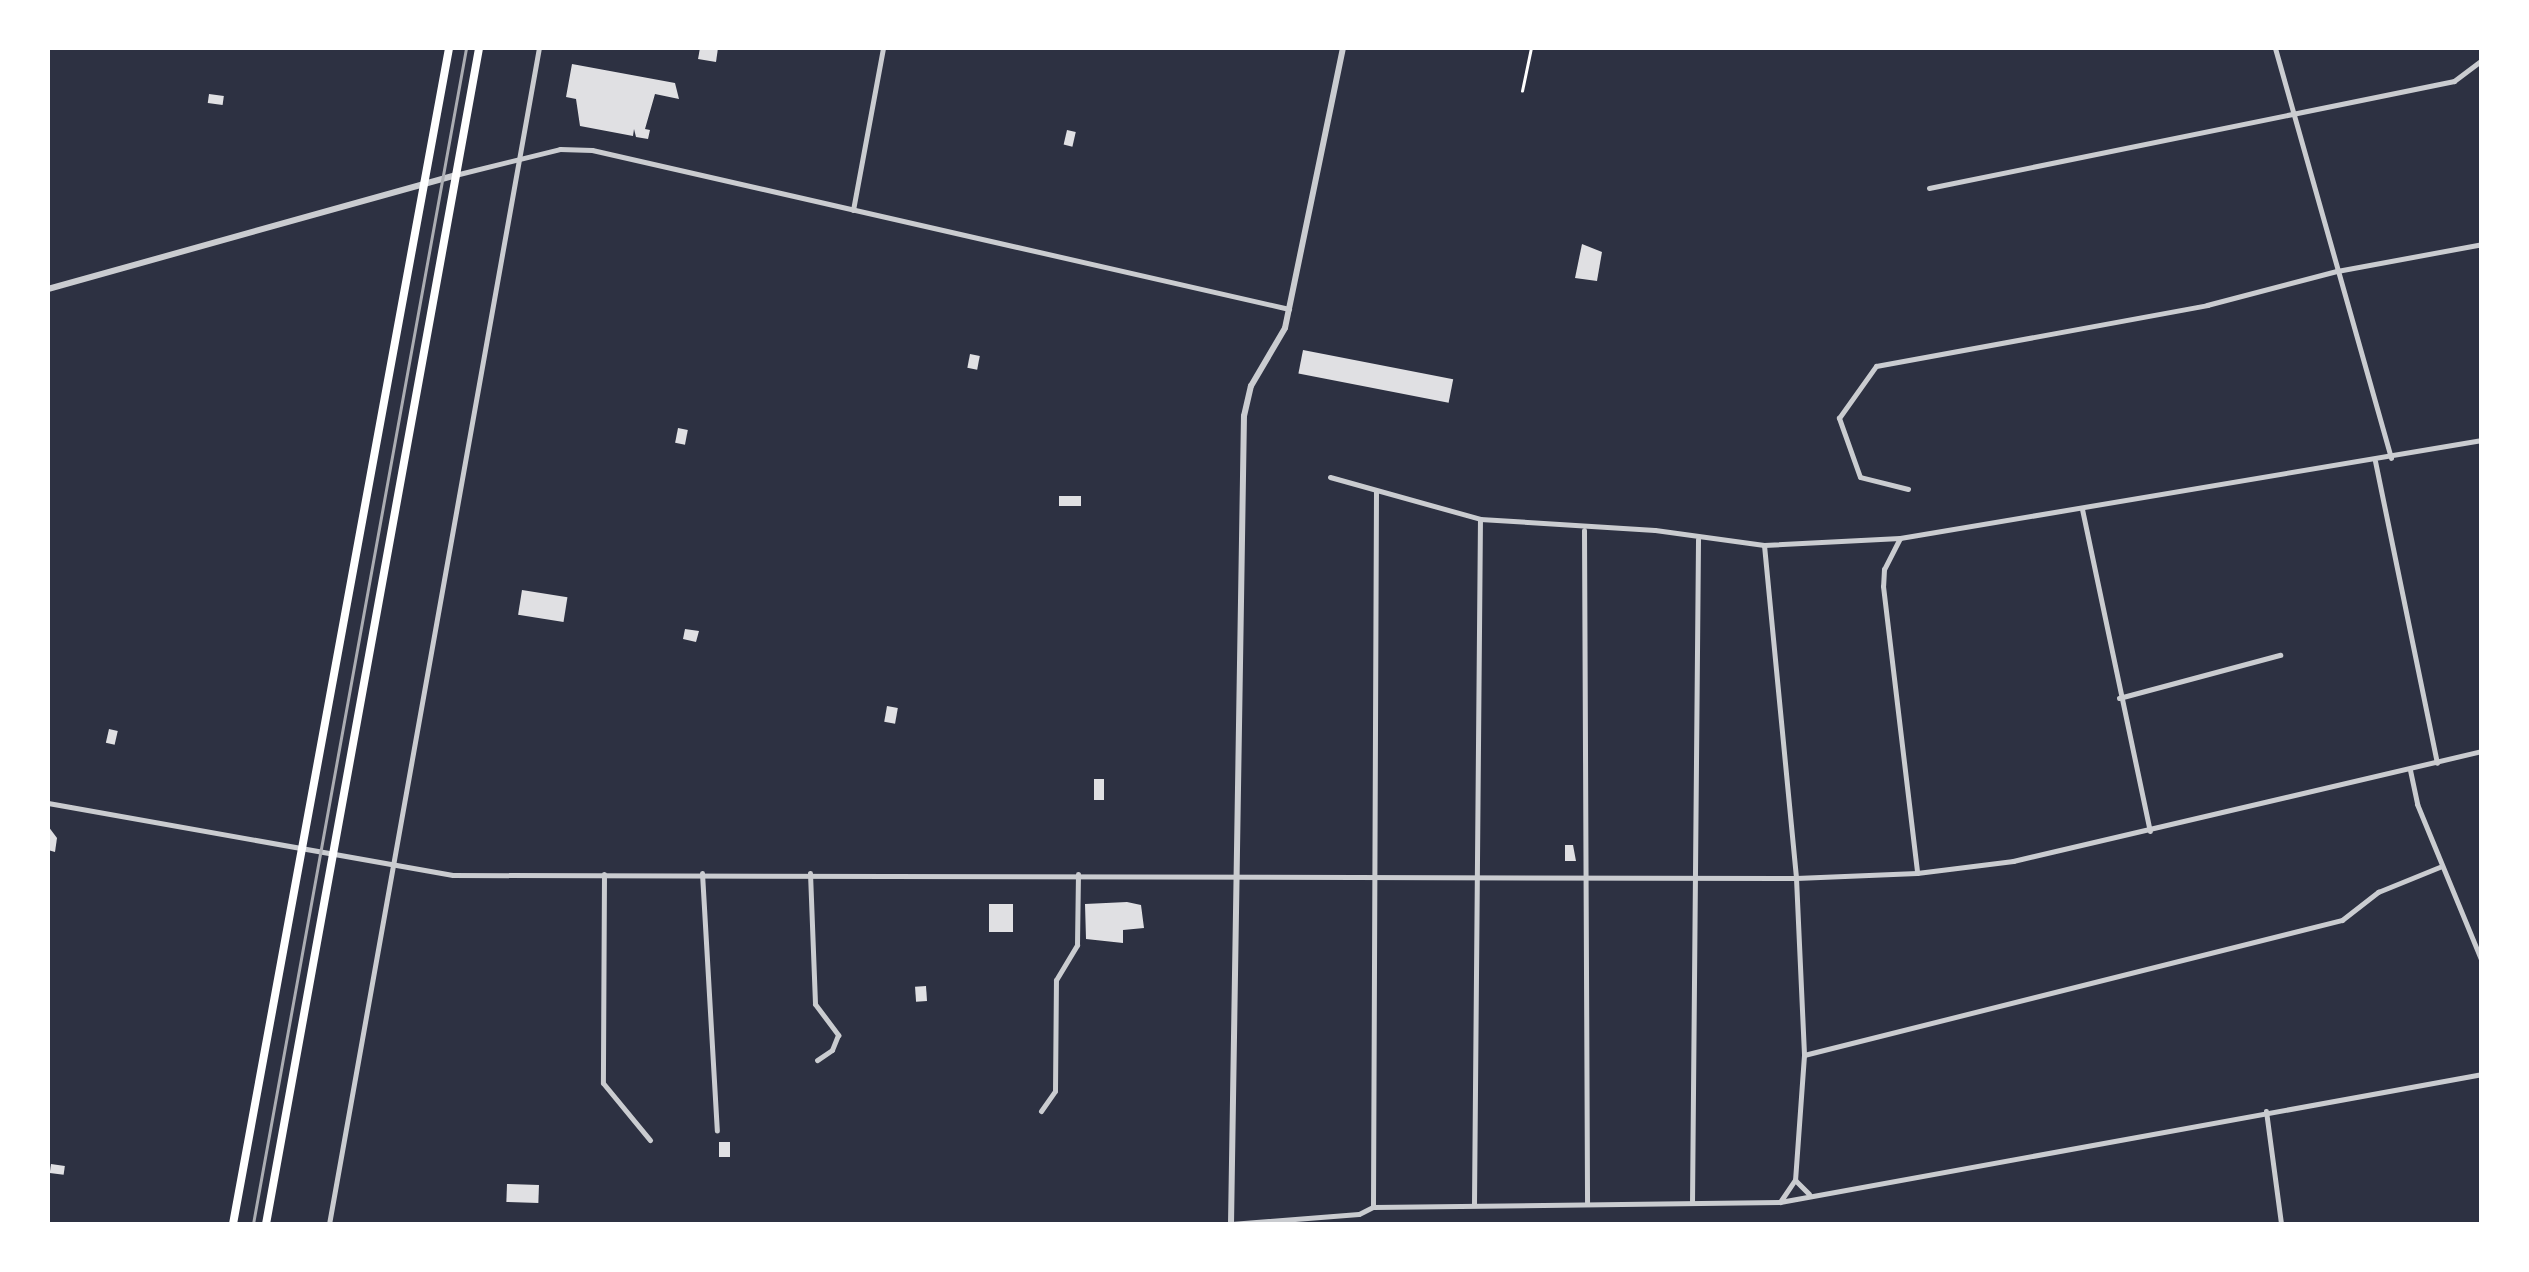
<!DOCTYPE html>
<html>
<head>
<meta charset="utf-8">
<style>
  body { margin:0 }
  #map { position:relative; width:2529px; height:1272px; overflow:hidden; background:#2d3142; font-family:"Work Sans",sans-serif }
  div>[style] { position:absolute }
  .building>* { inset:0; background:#e0e0e3; transform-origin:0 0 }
  .path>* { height:2.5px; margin:-1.25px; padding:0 1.25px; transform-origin:1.25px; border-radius:1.25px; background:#fff }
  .minor>* { height:5px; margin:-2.5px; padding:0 2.5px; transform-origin:2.5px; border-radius:2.5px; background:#caccd0 }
  .tertiary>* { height:6px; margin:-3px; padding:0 3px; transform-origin:3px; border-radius:3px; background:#caccd0 }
  .primary>* { height:8px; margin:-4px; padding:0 4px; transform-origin:4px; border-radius:4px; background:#fff }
  .tram>* { height:2.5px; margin:-1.25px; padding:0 1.25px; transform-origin:1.25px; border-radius:1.25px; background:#abadb3 }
  span { translate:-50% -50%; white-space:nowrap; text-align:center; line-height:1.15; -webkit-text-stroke:8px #fff; paint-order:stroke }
  .frame { position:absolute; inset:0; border:50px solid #fff; pointer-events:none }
</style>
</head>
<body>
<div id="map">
  <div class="building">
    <i style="clip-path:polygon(700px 48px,718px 48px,716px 62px,698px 59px)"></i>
    <i style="clip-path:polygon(572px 64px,675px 83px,679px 99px,655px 94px,645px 129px,650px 130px,648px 139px,636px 137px,634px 129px,633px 136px,580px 126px,576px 99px,566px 97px)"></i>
    <i style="left:209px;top:94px;width:15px;height:9px;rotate:8deg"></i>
    <i style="left:1067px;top:130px;width:9px;height:15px;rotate:13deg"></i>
    <i style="clip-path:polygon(1582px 244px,1602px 252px,1597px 281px,1575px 278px)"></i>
    <i style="left:1303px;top:350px;width:153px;height:24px;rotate:11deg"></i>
    <i style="left:970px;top:354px;width:10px;height:14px;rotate:11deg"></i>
    <i style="left:678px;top:428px;width:10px;height:15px;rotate:11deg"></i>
    <i style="left:1059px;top:496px;width:22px;height:10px"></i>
    <i style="left:522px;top:590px;width:46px;height:25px;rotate:9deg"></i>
    <i style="clip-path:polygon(685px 629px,699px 631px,696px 642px,683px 639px)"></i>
    <i style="left:887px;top:706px;width:11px;height:16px;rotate:10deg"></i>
    <i style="left:109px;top:729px;width:9px;height:14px;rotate:13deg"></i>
    <i style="left:1094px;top:779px;width:10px;height:21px"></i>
    <i style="clip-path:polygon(48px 826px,57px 838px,55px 852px,48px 850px)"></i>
    <i style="clip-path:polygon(1565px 845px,1573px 845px,1576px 861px,1565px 861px)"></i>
    <i style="clip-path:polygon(1127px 902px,1141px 905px,1144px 928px,1123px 930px,1123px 943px,1086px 939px,1085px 904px)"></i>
    <i style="left:989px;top:904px;width:24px;height:28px"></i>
    <i style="left:926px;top:986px;width:15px;height:11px;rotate:86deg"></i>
    <i style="left:719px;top:1142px;width:11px;height:15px"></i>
    <i style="left:51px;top:1164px;width:14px;height:9px;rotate:8deg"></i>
    <i style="left:507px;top:1184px;width:32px;height:18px;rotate:2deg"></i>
  </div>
  <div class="path">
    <i style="left:1522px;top:91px;width:44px;rotate:-78.2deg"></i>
  </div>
  <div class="minor">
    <i style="left:2275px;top:48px;width:426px;rotate:74.2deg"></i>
    <i style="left:455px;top:175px;width:108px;rotate:-13.9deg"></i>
    <i style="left:560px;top:149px;width:32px;rotate:2deg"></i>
    <i style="left:592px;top:150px;width:715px;rotate:12.85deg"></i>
    <i style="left:1929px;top:188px;width:536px;rotate:-11.52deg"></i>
    <i style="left:2454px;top:81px;width:35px;rotate:-37deg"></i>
    <i style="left:853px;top:210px;width:165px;rotate:-79.5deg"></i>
    <i style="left:2375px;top:461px;width:308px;rotate:78.4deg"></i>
    <i style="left:1330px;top:477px;width:156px;rotate:15.6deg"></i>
    <i style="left:1480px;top:519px;width:175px;rotate:3.6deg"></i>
    <i style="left:1655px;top:530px;width:110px;rotate:7.8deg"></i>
    <i style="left:1764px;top:545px;width:136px;rotate:-2.9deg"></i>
    <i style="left:1900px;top:538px;width:590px;rotate:-9.56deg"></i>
    <i style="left:1908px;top:489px;width:49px;rotate:-166deg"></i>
    <i style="left:1860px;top:477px;width:63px;rotate:-109.6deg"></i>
    <i style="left:1839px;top:418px;width:64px;rotate:-54.6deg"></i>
    <i style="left:1876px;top:366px;width:337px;rotate:-10.4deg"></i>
    <i style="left:2207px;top:305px;width:134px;rotate:-14.7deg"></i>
    <i style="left:2337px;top:271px;width:147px;rotate:-10.5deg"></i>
    <i style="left:2082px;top:509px;width:329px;rotate:78.1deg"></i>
    <i style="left:1584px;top:530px;width:674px;rotate:89.74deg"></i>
    <i style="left:1900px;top:538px;width:35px;rotate:117deg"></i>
    <i style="left:1884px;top:569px;width:17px;rotate:93deg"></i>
    <i style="left:1883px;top:586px;width:289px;rotate:83.2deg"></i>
    <i style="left:1764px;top:545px;width:335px;rotate:84.5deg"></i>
    <i style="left:1796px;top:878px;width:177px;rotate:87.4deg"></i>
    <i style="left:1804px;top:1055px;width:125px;rotate:94.1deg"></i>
    <i style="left:1795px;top:1180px;width:20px;rotate:45deg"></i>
    <i style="left:2119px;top:698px;width:167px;rotate:-15deg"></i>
    <i style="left:2410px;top:770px;width:35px;rotate:78deg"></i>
    <i style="left:2417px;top:804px;width:171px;rotate:67.6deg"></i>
    <i style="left:48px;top:803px;width:411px;rotate:10.1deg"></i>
    <i style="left:453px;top:875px;width:1343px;rotate:0.13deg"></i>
    <i style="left:1796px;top:878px;width:121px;rotate:-2.4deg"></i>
    <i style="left:1917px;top:873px;width:97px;rotate:-7.1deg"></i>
    <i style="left:2013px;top:861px;width:482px;rotate:-13.2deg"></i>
    <i style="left:702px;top:873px;width:258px;rotate:86.7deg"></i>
    <i style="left:810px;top:873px;width:131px;rotate:87.8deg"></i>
    <i style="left:815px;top:1004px;width:39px;rotate:53deg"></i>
    <i style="left:838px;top:1035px;width:16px;rotate:112deg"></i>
    <i style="left:832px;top:1050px;width:18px;rotate:146deg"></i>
    <i style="left:604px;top:874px;width:209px;rotate:90.3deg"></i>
    <i style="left:603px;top:1083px;width:74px;rotate:50.5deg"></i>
    <i style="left:1804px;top:1055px;width:555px;rotate:-14.09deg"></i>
    <i style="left:2342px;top:920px;width:46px;rotate:-37.9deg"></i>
    <i style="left:2378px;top:892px;width:69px;rotate:-22.1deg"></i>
    <i style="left:1041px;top:1111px;width:24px;rotate:-55deg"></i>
    <i style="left:1055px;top:1091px;width:111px;rotate:-89.5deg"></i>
    <i style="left:1056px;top:980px;width:41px;rotate:-59deg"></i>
    <i style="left:1077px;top:945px;width:71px;rotate:-89.2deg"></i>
    <i style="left:2266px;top:1111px;width:114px;rotate:82.4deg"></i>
    <i style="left:1780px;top:1202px;width:27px;rotate:-56deg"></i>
    <i style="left:1692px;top:1203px;width:664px;rotate:-89.48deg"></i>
    <i style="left:1474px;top:1204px;width:685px;rotate:-89.5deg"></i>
    <i style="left:1373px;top:1207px;width:715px;rotate:-89.76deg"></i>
    <i style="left:329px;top:1224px;width:1195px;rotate:-79.88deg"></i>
    <i style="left:1231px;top:1224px;width:128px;rotate:-4.5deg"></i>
    <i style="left:1359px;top:1214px;width:16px;rotate:-27deg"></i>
    <i style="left:1373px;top:1207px;width:407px;rotate:-0.7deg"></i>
    <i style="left:1780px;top:1202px;width:714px;rotate:-10.33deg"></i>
  </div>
  <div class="tertiary">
    <i style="left:48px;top:289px;width:423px;rotate:-15.6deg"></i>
    <i style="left:1231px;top:1224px;width:808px;rotate:-89.08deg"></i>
    <i style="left:1244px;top:416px;width:31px;rotate:-77deg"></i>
    <i style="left:1251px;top:386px;width:67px;rotate:-59.6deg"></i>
    <i style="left:1285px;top:328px;width:286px;rotate:-78.3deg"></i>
  </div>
  <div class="primary">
    <i style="left:233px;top:1224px;width:1196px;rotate:-79.59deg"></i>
    <i style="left:266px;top:1224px;width:1195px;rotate:-79.73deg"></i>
  </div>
  <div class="tram">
    <i style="left:253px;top:1224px;width:1195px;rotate:-79.73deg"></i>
  </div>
  <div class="frame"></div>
</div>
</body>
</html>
